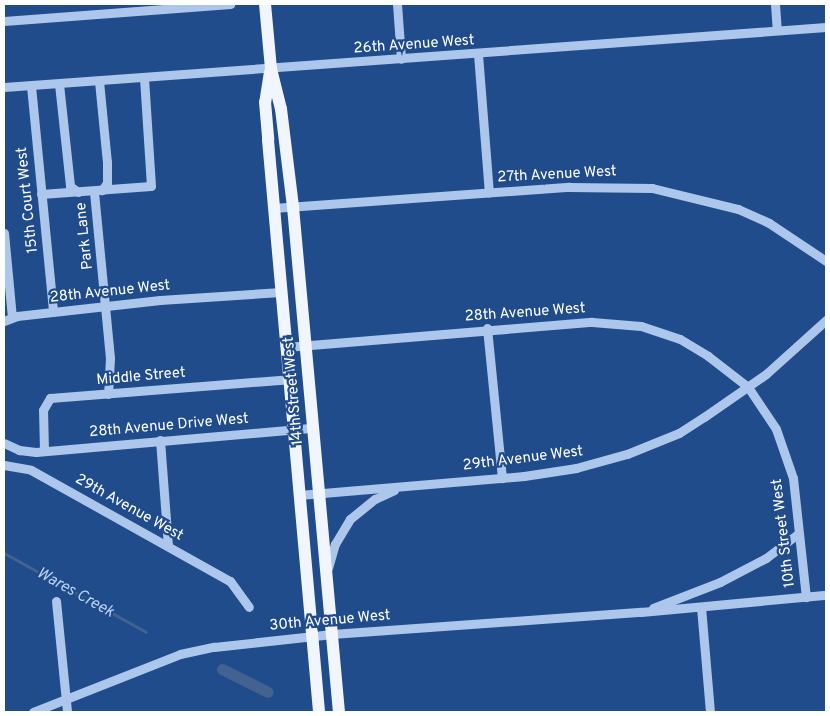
<!DOCTYPE html>
<html>
<head>
<meta charset="utf-8">
<style>
  body { margin:0 }
  #map { position:relative; width:830px; height:716px; overflow:hidden; background:#204c8b; font-family:Overpass,sans-serif }
  div>[style] { position:absolute }
  .stream>* { height:3px; margin:-1.5px; padding:0 1.5px; transform-origin:1.5px; border-radius:1.5px; background:#436290 }
  .canal>* { height:11px; margin:-5.5px; padding:0 5.5px; transform-origin:5.5px; border-radius:5.5px; background:#436290 }
  .minor>* { height:9px; margin:-4.5px; padding:0 4.5px; transform-origin:4.5px; border-radius:4.5px; background:#acc7eb }
  .major>* { height:12px; margin:-6px; padding:0 6px; transform-origin:6px; border-radius:6px; background:#f1f6fe }
  span { translate:-50% -50%; white-space:nowrap; text-align:center; line-height:1.15; -webkit-text-stroke:4.5px #204c8b; paint-order:stroke }
  .street-label { font-size:15px; color:#fff }
  .water-label { font-size:16px; color:#b8d1f3; font-style:italic }
  .frame { position:absolute; inset:0; border:5px solid #fff; pointer-events:none }
</style>
</head>
<body>
<div id="map">
  <div class="stream">
    <i style="left:4px;top:553px;width:162px;rotate:29.1deg"></i>
  </div>
  <div class="canal">
    <i style="left:222px;top:669px;width:51px;rotate:26.6deg"></i>
  </div>
  <div class="minor">
    <i style="left:397px;top:4px;width:55px;rotate:85.8deg"></i>
    <i style="left:775px;top:4px;width:26px;rotate:86deg"></i>
    <i style="left:4px;top:21px;width:227px;rotate:-4.3deg"></i>
    <i style="left:478px;top:54px;width:139px;rotate:85.5deg"></i>
    <i style="left:99px;top:81px;width:81px;rotate:84.4deg"></i>
    <i style="left:107px;top:162px;width:21px;rotate:90deg"></i>
    <i style="left:107px;top:183px;width:9px;rotate:126deg"></i>
    <i style="left:59px;top:84px;width:103px;rotate:83.8deg"></i>
    <i style="left:70px;top:186px;width:10px;rotate:37deg"></i>
    <i style="left:31px;top:86px;width:227px;rotate:84.4deg"></i>
    <i style="left:4px;top:87px;width:824px;rotate:-4.17deg"></i>
    <i style="left:94px;top:192px;width:167px;rotate:84.5deg"></i>
    <i style="left:110px;top:358px;width:36px;rotate:93deg"></i>
    <i style="left:41px;top:194px;width:110px;rotate:-4.2deg"></i>
    <i style="left:151px;top:186px;width:108px;rotate:-93.7deg"></i>
    <i style="left:273px;top:208px;width:297px;rotate:-4.1deg"></i>
    <i style="left:569px;top:187px;width:83px;rotate:0.7deg"></i>
    <i style="left:652px;top:188px;width:89px;rotate:13.7deg"></i>
    <i style="left:738px;top:209px;width:34px;rotate:24deg"></i>
    <i style="left:769px;top:223px;width:69px;rotate:33.7deg"></i>
    <i style="left:4px;top:233px;width:84px;rotate:84.6deg"></i>
    <i style="left:4px;top:321px;width:14px;rotate:-21deg"></i>
    <i style="left:17px;top:316px;width:144px;rotate:-6.4deg"></i>
    <i style="left:160px;top:300px;width:121px;rotate:-3.8deg"></i>
    <i style="left:487px;top:328px;width:151px;rotate:84.3deg"></i>
    <i style="left:286px;top:347px;width:307px;rotate:-4.7deg"></i>
    <i style="left:592px;top:322px;width:49px;rotate:4.7deg"></i>
    <i style="left:641px;top:326px;width:41px;rotate:18.4deg"></i>
    <i style="left:680px;top:339px;width:33px;rotate:31deg"></i>
    <i style="left:708px;top:356px;width:51px;rotate:37.8deg"></i>
    <i style="left:748px;top:387px;width:50px;rotate:56.3deg"></i>
    <i style="left:776px;top:429px;width:52px;rotate:70.9deg"></i>
    <i style="left:793px;top:478px;width:120px;rotate:83.8deg"></i>
    <i style="left:160px;top:440px;width:106px;rotate:85.7deg"></i>
    <i style="left:4px;top:443px;width:17px;rotate:25deg"></i>
    <i style="left:19px;top:450px;width:17px;rotate:7deg"></i>
    <i style="left:36px;top:452px;width:278px;rotate:-5deg"></i>
    <i style="left:44px;top:450px;width:40px;rotate:-91.4deg"></i>
    <i style="left:43px;top:410px;width:14px;rotate:-60deg"></i>
    <i style="left:50px;top:398px;width:240px;rotate:-4.5deg"></i>
    <i style="left:4px;top:465px;width:27px;rotate:10deg"></i>
    <i style="left:31px;top:470px;width:228px;rotate:29.2deg"></i>
    <i style="left:230px;top:581px;width:32px;rotate:54deg"></i>
    <i style="left:299px;top:495px;width:226px;rotate:-4.8deg"></i>
    <i style="left:524px;top:476px;width:53px;rotate:-8.7deg"></i>
    <i style="left:576px;top:468px;width:53px;rotate:-15.4deg"></i>
    <i style="left:627px;top:454px;width:56px;rotate:-22deg"></i>
    <i style="left:679px;top:433px;width:30px;rotate:-33deg"></i>
    <i style="left:704px;top:417px;width:75px;rotate:-34.7deg"></i>
    <i style="left:766px;top:374px;width:81px;rotate:-42deg"></i>
    <i style="left:328px;top:568px;width:25px;rotate:-74deg"></i>
    <i style="left:335px;top:544px;width:29px;rotate:-59deg"></i>
    <i style="left:350px;top:519px;width:32px;rotate:-39deg"></i>
    <i style="left:375px;top:499px;width:21px;rotate:-25deg"></i>
    <i style="left:56px;top:601px;width:112px;rotate:84.3deg"></i>
    <i style="left:701px;top:607px;width:105px;rotate:85.1deg"></i>
    <i style="left:653px;top:608px;width:72px;rotate:-21.2deg"></i>
    <i style="left:720px;top:582px;width:52px;rotate:-27.6deg"></i>
    <i style="left:766px;top:558px;width:41px;rotate:-37.1deg"></i>
    <i style="left:33px;top:712px;width:158px;rotate:-21.5deg"></i>
    <i style="left:180px;top:654px;width:35px;rotate:-12deg"></i>
    <i style="left:214px;top:647px;width:119px;rotate:-6.3deg"></i>
    <i style="left:332px;top:634px;width:310px;rotate:-4.1deg"></i>
    <i style="left:641px;top:612px;width:186px;rotate:-5.3deg"></i>
  </div>
  <div class="major">
    <i style="left:265px;top:4px;width:65px;rotate:84.7deg"></i>
    <i style="left:271px;top:69px;width:41px;rotate:76deg"></i>
    <i style="left:281px;top:109px;width:99px;rotate:83deg"></i>
    <i style="left:293px;top:207px;width:507px;rotate:84.8deg"></i>
    <i style="left:270px;top:72px;width:30px;rotate:99deg"></i>
    <i style="left:265px;top:102px;width:38px;rotate:85deg"></i>
    <i style="left:268px;top:140px;width:574px;rotate:84.9deg"></i>
  </div>
  <div class="street-label">
    <span style="left:414px;top:45px;rotate:-4deg">26th Avenue West</span>
    <span style="left:557px;top:175px;rotate:-3deg">27th Avenue West</span>
    <span style="left:28px;top:200px;rotate:-96deg">15th Court West</span>
    <span style="left:85px;top:236px;rotate:-96deg">Park Lane</span>
    <span style="left:110px;top:292px;rotate:-6deg">28th Avenue West</span>
    <span style="left:525px;top:313px;rotate:-4deg">28th Avenue West</span>
    <span style="left:141px;top:377px;rotate:-5deg">Middle Street</span>
    <span style="left:294px;top:391px;rotate:-95deg">14th Street West</span>
    <span style="left:169px;top:426px;rotate:-5deg">28th Avenue Drive West</span>
    <span style="left:523px;top:459px;rotate:-7deg">29th Avenue West</span>
    <span style="left:129px;top:508px;rotate:29deg">29th Avenue West</span>
    <span style="left:784px;top:533px;rotate:-97deg">10th Street West</span>
    <span style="left:330px;top:621px;rotate:-5deg">30th Avenue West</span>
  </div>
  <div class="water-label">
    <span style="left:75px;top:593px;rotate:29deg">Wares Creek</span>
  </div>
  <div class="frame"></div>
</div>
</body>
</html>
